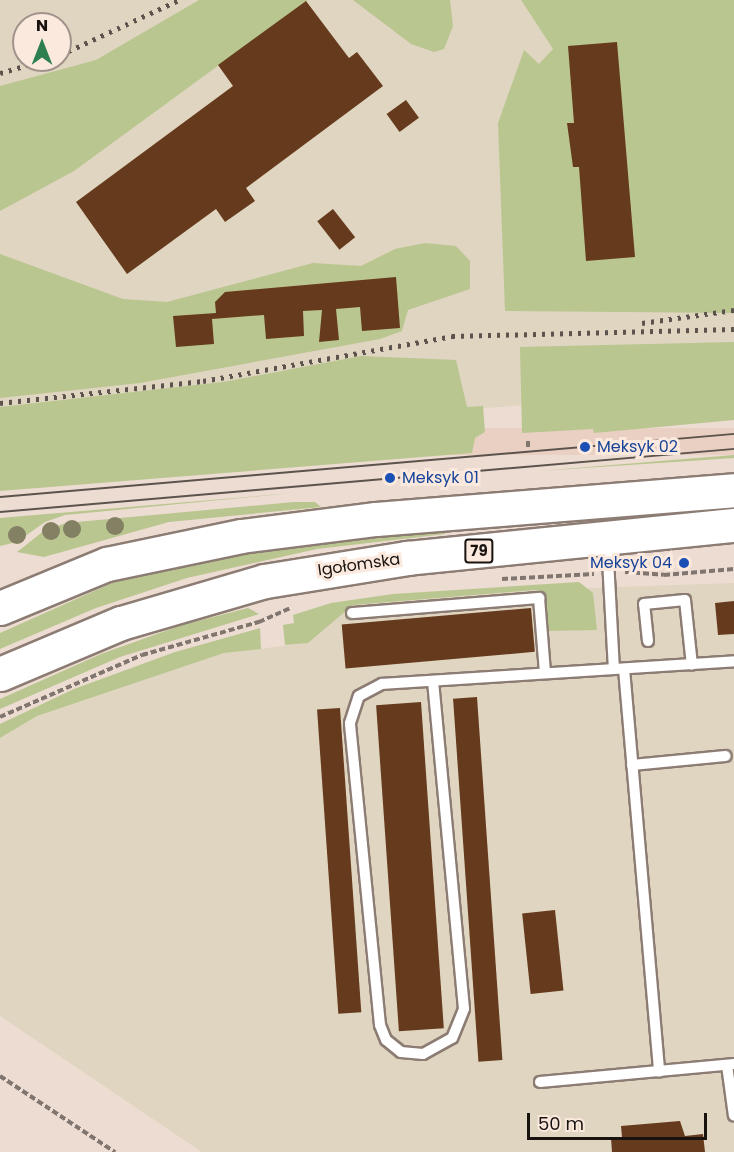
<!DOCTYPE html>
<html>
<head>
<meta charset="utf-8">
<style>
  body { margin:0 }
  #map { position:relative; width:734px; height:1152px; overflow:hidden; background:#eddcd1; font-family:Poppins,sans-serif }
  div>[style] { position:absolute }
  .built>* { inset:0; background:#e9d0c2; transform-origin:0 0 }
  .industrial>* { inset:0; background:#dfd5c0 }
  .green>* { inset:0; background:#b9c690 }
  .building>* { inset:0; background:#663a1c; transform-origin:0 0 }
  .path>* { height:4px; margin-top:-2px; transform-origin:0; background:repeating-linear-gradient(90deg,#81766f 0 6px,transparent 0 9px) }
  .roads { filter:drop-shadow(2px 0 #8c7c73) drop-shadow(-2px 0 #8c7c73) drop-shadow(0 2px #8c7c73) drop-shadow(0 -2px #8c7c73) }
  .lane>* { height:10px; margin:-5px; padding:0 5px; transform-origin:5px; border-radius:5px; background:#fff }
  .primary>* { height:33px; margin:-16.5px; padding:0 16.5px; transform-origin:16.5px; border-radius:16.5px; background:#fff }
  .tram>* { height:1.5px; margin:-0.75px; padding:0 0.75px; transform-origin:0.75px; border-radius:0.75px; background:#5c534d }
  .rail>* { height:4.5px; margin-top:-2.25px; transform-origin:0; background:repeating-linear-gradient(90deg,#5c534d 0 3px,transparent 0 9px) }
  .trees>* { width:18px; height:18px; margin:-9px; border-radius:50%; background:#838063 }
  .dots>* { width:16px; height:16px; translate:-50% -50%; box-sizing:border-box; border:3px solid #fbe9de; border-radius:50% }
  span { translate:-50% -50%; white-space:nowrap; text-align:center; line-height:1.15; -webkit-text-stroke:6px #fbe9de; paint-order:stroke }
  .shield-label span { padding:2px 4px; background:#fbe9de; border:2px solid; border-radius:4px; -webkit-text-stroke-width:0 }
  .shield-label { font-size:15px; color:#191310; font-weight:700 }
  .transit-label { font-size:16px; color:#164399 }
  .left { translate:0 -50%; text-align:left }
  .right { translate:-100% -50%; text-align:right }
  .street-label { font-size:16px; color:#191310 }
  .north { position:absolute; left:12px; top:12px; width:60px; height:60px; box-sizing:border-box; background:#fbe9de; border:2px solid #a1938c; border-radius:50%; rotate:0deg; font-size:16px; font-weight:700; line-height:24px; text-align:center; color:#191310 }
  .north::after { content:''; display:block; margin:auto; width:21px; height:27px; background:#2e7f50; clip-path:polygon(50% 0,100% 100%,50% 72%,0 100%) }
  .scale { position:absolute; left:527px; top:1113px; width:180px; height:27px; box-sizing:border-box; border:3px solid #191310; border-top:0; padding-left:8px; font-size:18px; line-height:21px; white-space:nowrap; color:#191310; -webkit-text-stroke:4px #fbe9de; paint-order:stroke }
</style>
</head>
<body>
<div id="map">
  <div class="built">
    <i style="left:734px;top:428px;width:27px;height:737px;rotate:90deg"></i>
  </div>
  <div class="industrial">
    <i style="clip-path:polygon(evenodd,0 0,734px 0,734px 390px,359px 417px,0 463px,0 0,24px 24px,60px 24px,60px 60px,24px 60px,24px 24px)"></i>
    <i style="clip-path:polygon(734px 583px,734px 1152px,202px 1152px,0 1016px,0 738px,37px 716px,224px 653px,308px 643px,353px 605px,534px 590px)"></i>
  </div>
  <div class="green">
    <i style="clip-path:polygon(199px 0,308px 0,74px 171px,0 211px,0 86px,96px 60px)"></i>
    <i style="clip-path:polygon(353px 0,450px 0,453px 26px,444px 49px,434px 52px,411px 44px)"></i>
    <i style="clip-path:polygon(521px 0,734px 0,734px 313px,505px 311px,498px 123px,524px 50px,539px 64px,553px 49px)"></i>
    <i style="clip-path:polygon(425px 243px,456px 246px,470px 261px,470px 289px,408px 310px,402px 331px,380px 339px,140px 383px,0 398px,0 254px,123px 299px,167px 302px,313px 263px,361px 266px,395px 249px)"></i>
    <i style="clip-path:polygon(734px 342px,734px 420px,594px 433px,593px 429px,522px 433px,520px 347px)"></i>
    <i style="clip-path:polygon(361px 356px,456px 360px,467px 407px,483px 406px,485px 432px,475px 438px,472px 453px,0 491px,0 407px,223px 382px)"></i>
    <i style="clip-path:polygon(734px 455px,734px 458px,539px 471px)"></i>
    <i style="clip-path:polygon(293px 493px,65px 515px,45px 522px,17px 542px,0 546px,0 518px)"></i>
    <i style="clip-path:polygon(294px 502px,315px 502px,321px 507px,169px 522px,44px 557px,17px 552px,45px 530px,66px 523px)"></i>
    <i style="clip-path:polygon(445px 527px,445px 534px,317px 549px,187px 578px,96px 608px,0 649px,0 633px,130px 575px,211px 555px)"></i>
    <i style="clip-path:polygon(579px 582px,593px 593px,597px 630px,547px 631px,545px 596px,542px 591px,534px 590px,353px 605px,308px 643px,285px 645px,283px 625px,294px 623px,293px 615px,331px 603px,393px 594px)"></i>
    <i style="clip-path:polygon(248px 608px,259px 614px,120px 657px,0 709px,0 699px,101px 654px,182px 625px)"></i>
    <i style="clip-path:polygon(260px 628px,261px 649px,224px 653px,37px 716px,0 738px,0 724px,74px 689px,175px 652px)"></i>
  </div>
  <div class="building">
    <i style="clip-path:polygon(306px 1px,349px 58px,357px 52px,383px 86px,246px 188px,255px 201px,225px 222px,216px 209px,127px 274px,76px 202px,233px 86px,218px 65px)"></i>
    <i style="clip-path:polygon(617px 42px,635px 257px,586px 261px,579px 167px,573px 167px,567px 123px,574px 123px,568px 46px)"></i>
    <i style="left:406px;top:100px;width:22px;height:24px;rotate:54deg"></i>
    <i style="left:333px;top:209px;width:36px;height:20px;rotate:52deg"></i>
    <i style="clip-path:polygon(396px 277px,400px 328px,362px 331px,360px 307px,336px 309px,339px 340px,319px 342px,322px 310px,303px 311px,304px 336px,266px 339px,264px 315px,212px 319px,214px 344px,176px 347px,173px 316px,216px 313px,215px 302px,225px 292px)"></i>
    <i style="clip-path:polygon(734px 601px,734px 634px,718px 635px,715px 603px)"></i>
    <i style="left:531px;top:608px;width:44px;height:190px;rotate:85deg"></i>
    <i style="left:477px;top:697px;width:364px;height:24px;rotate:86deg"></i>
    <i style="left:421px;top:702px;width:327px;height:45px;rotate:86deg"></i>
    <i style="left:340px;top:708px;width:305px;height:23px;rotate:86deg"></i>
    <i style="left:555px;top:910px;width:81px;height:33px;rotate:84deg"></i>
    <i style="clip-path:polygon(680px 1121px,685px 1136px,703px 1134px,705px 1152px,612px 1152px,611px 1138px,622px 1137px,621px 1126px)"></i>
  </div>
  <div class="path">
    <i style="left:528px;top:441px;width:7px;rotate:90deg"></i>
    <i style="left:625px;top:572px;width:39px;rotate:4deg"></i>
    <i style="left:664px;top:575px;width:70px;rotate:-4.9deg"></i>
    <i style="left:502px;top:579px;width:92px;rotate:-3.1deg"></i>
    <i style="left:0;top:717px;width:155px;rotate:-23.6deg"></i>
    <i style="left:142px;top:655px;width:122px;rotate:-15.8deg"></i>
    <i style="left:259px;top:622px;width:35px;rotate:-24deg"></i>
    <i style="left:0;top:1076px;width:138px;rotate:33.5deg"></i>
  </div>
  <div class="roads">
    <div class="lane">
      <i style="left:607px;top:541px;width:128px;rotate:86.9deg"></i>
      <i style="left:352px;top:613px;width:188px;rotate:-4.6deg"></i>
      <i style="left:539px;top:598px;width:75px;rotate:85.4deg"></i>
      <i style="left:648px;top:641px;width:37px;rotate:-96deg"></i>
      <i style="left:644px;top:604px;width:41px;rotate:-5.6deg"></i>
      <i style="left:685px;top:600px;width:65px;rotate:83.9deg"></i>
      <i style="left:624px;top:669px;width:404px;rotate:85deg"></i>
      <i style="left:433px;top:681px;width:329px;rotate:84.6deg"></i>
      <i style="left:464px;top:1009px;width:31px;rotate:112deg"></i>
      <i style="left:452px;top:1038px;width:33px;rotate:151deg"></i>
      <i style="left:423px;top:1054px;width:22px;rotate:-175deg"></i>
      <i style="left:401px;top:1052px;width:19px;rotate:-141deg"></i>
      <i style="left:386px;top:1040px;width:16px;rotate:-112deg"></i>
      <i style="left:380px;top:1025px;width:303px;rotate:-95.7deg"></i>
      <i style="left:350px;top:723px;width:28px;rotate:-72deg"></i>
      <i style="left:359px;top:696px;width:26px;rotate:-28deg"></i>
      <i style="left:382px;top:684px;width:353px;rotate:-3.7deg"></i>
      <i style="left:632px;top:765px;width:94px;rotate:-5.5deg"></i>
      <i style="left:727px;top:1065px;width:51px;rotate:82.2deg"></i>
      <i style="left:540px;top:1082px;width:195px;rotate:-5.3deg"></i>
    </div>
    <div class="primary">
      <i style="left:0;top:608px;width:116px;rotate:-22.4deg"></i>
      <i style="left:107px;top:564px;width:137px;rotate:-11.8deg"></i>
      <i style="left:241px;top:536px;width:136px;rotate:-7.2deg"></i>
      <i style="left:376px;top:519px;width:359px;rotate:-4.6deg"></i>
      <i style="left:0;top:674px;width:131px;rotate:-22.9deg"></i>
      <i style="left:121px;top:623px;width:150px;rotate:-16.3deg"></i>
      <i style="left:265px;top:581px;width:144px;rotate:-9.2deg"></i>
      <i style="left:407px;top:558px;width:329px;rotate:-5.8deg"></i>
    </div>
  </div>
  <div class="tram">
    <i style="left:0;top:497px;width:737px;rotate:-4.91deg"></i>
    <i style="left:0;top:512px;width:737px;rotate:-4.91deg"></i>
  </div>
  <div class="rail">
    <i style="left:60px;top:55px;width:131px;rotate:-24.8deg"></i>
    <i style="left:0;top:73px;width:47px;rotate:-16.1deg"></i>
    <i style="left:642px;top:323px;width:93px;rotate:-8deg"></i>
    <i style="left:0;top:403px;width:204px;rotate:-6.2deg"></i>
    <i style="left:203px;top:381px;width:253px;rotate:-10.2deg"></i>
    <i style="left:452px;top:336px;width:282px;rotate:-1.4deg"></i>
  </div>
  <div class="trees">
    <i style="left:115px;top:526px"></i>
    <i style="left:72px;top:529px"></i>
    <i style="left:51px;top:531px"></i>
    <i style="left:17px;top:535px"></i>
  </div>
  <div class="dots">
    <i style="left:585px;top:447px;background:#1a4fb4"></i>
    <i style="left:390px;top:478px;background:#1a4fb4"></i>
    <i style="left:684px;top:563px;background:#1a4fb4"></i>
  </div>
  <div class="shield-label">
    <span style="left:479px;top:551px">79</span>
  </div>
  <div class="transit-label">
    <span class="left" style="left:597px;top:447px">Meksyk 02</span>
    <span class="left" style="left:402px;top:478px">Meksyk 01</span>
    <span class="right" style="left:672px;top:563px">Meksyk 04</span>
  </div>
  <div class="street-label">
    <span style="left:359px;top:565px;rotate:-8deg">Igołomska</span>
  </div>
  <div class="north">N</div>
  <div class="scale">50 m</div>
</div>
</body>
</html>
